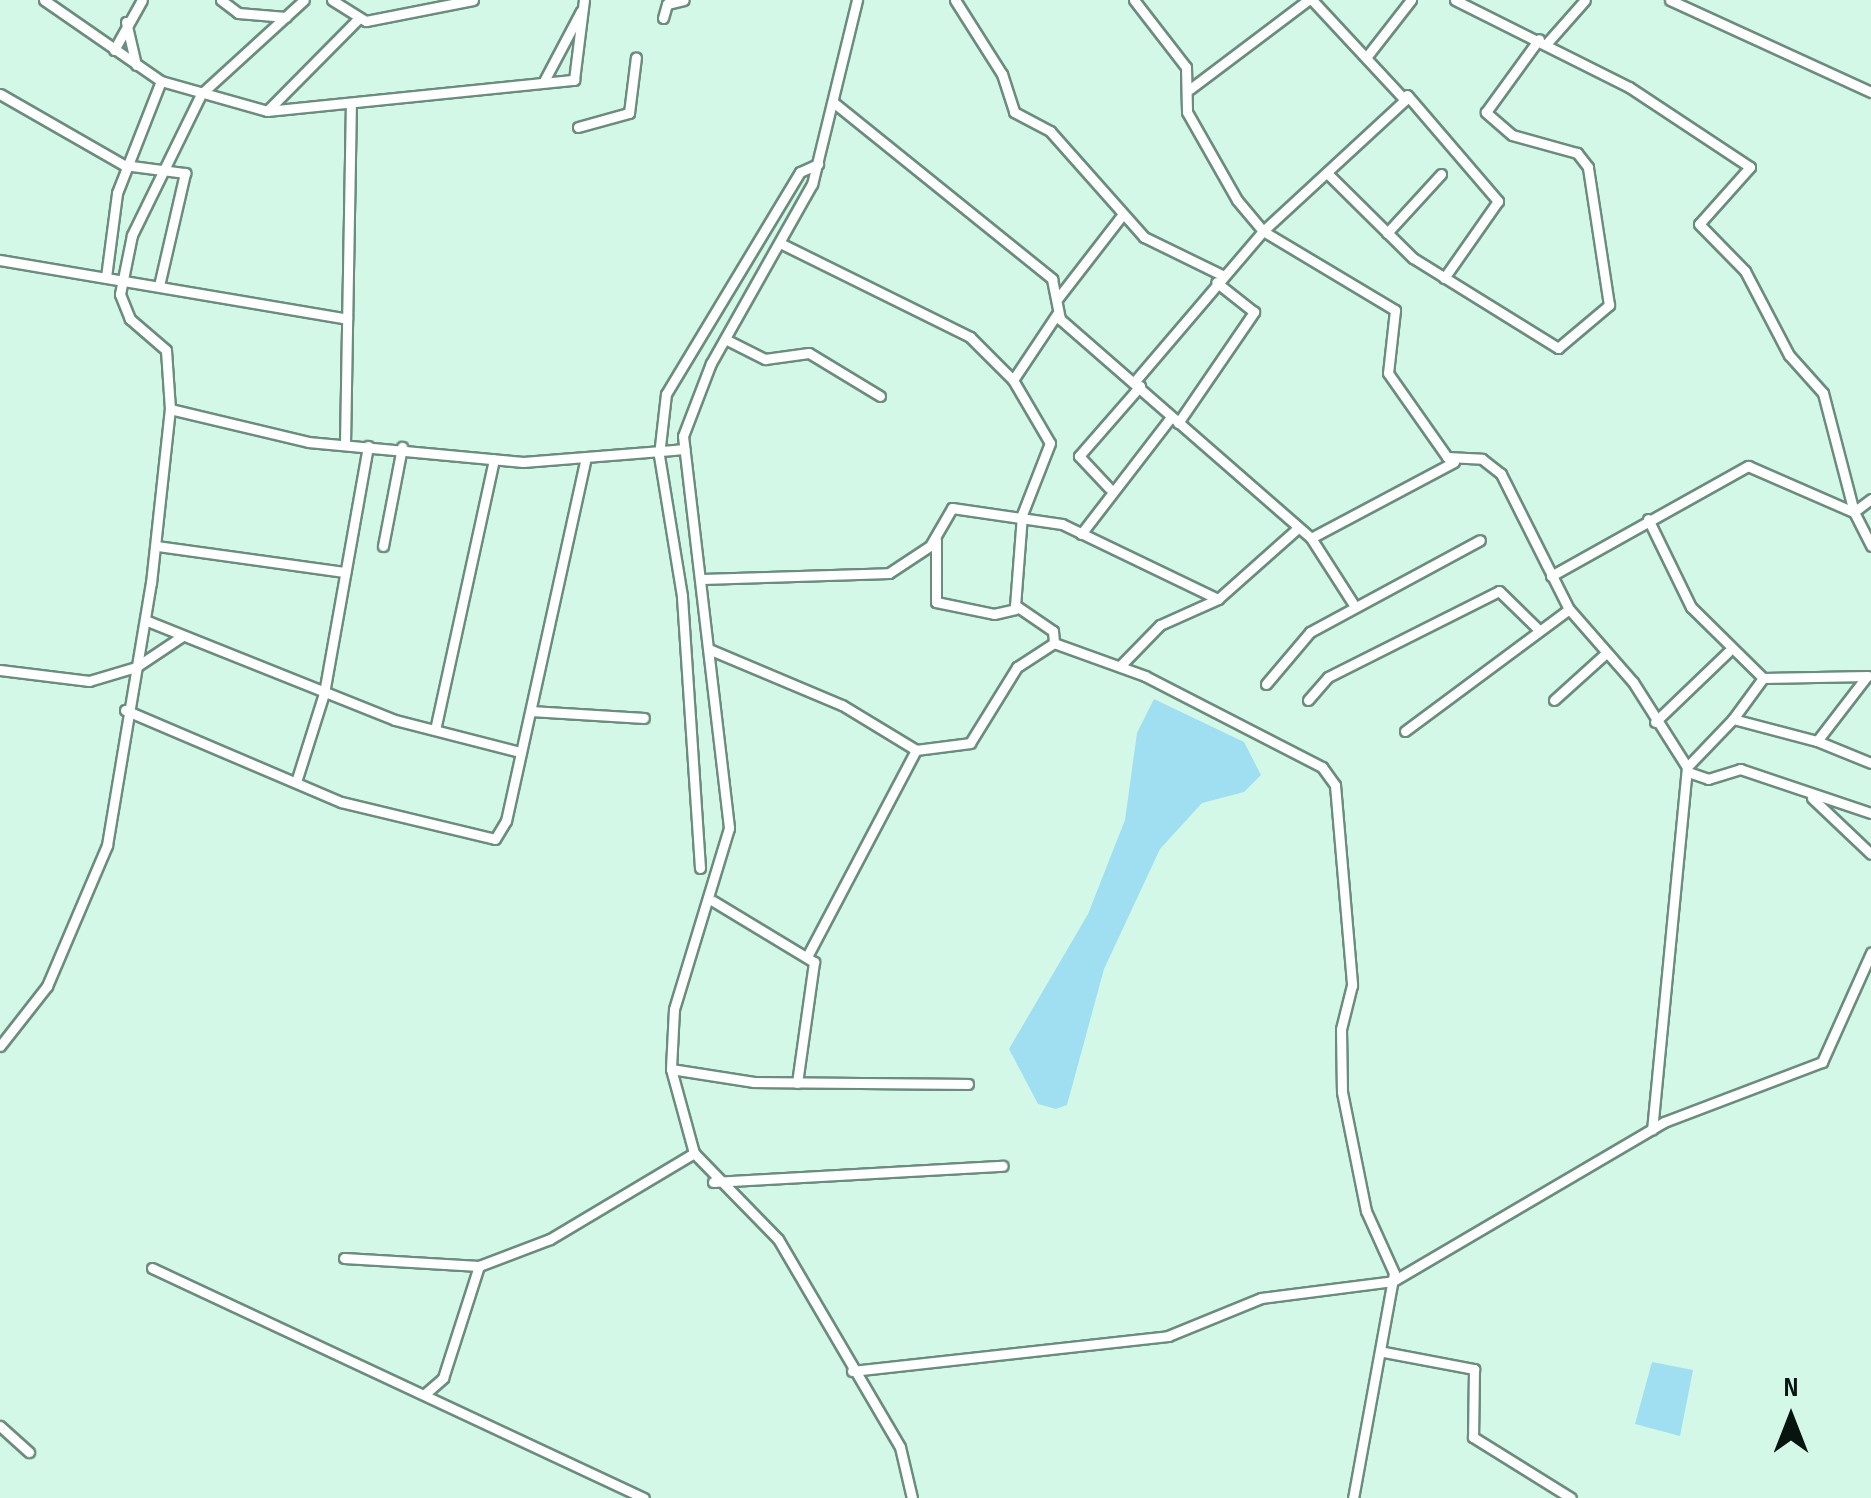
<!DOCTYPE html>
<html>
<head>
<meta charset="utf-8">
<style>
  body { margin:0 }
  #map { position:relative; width:1871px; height:1498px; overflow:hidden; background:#d4f8e8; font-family:"Sofia Sans Condensed",sans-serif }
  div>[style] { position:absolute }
  .water>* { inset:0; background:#a0def1 }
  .roads { filter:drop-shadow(2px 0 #6b8c7e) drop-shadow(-2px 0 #6b8c7e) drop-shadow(0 2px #6b8c7e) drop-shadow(0 -2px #6b8c7e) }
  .minor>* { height:9px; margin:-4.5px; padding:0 4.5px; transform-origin:4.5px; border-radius:4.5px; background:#fff }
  span { translate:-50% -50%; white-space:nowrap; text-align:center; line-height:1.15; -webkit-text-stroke:10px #d4f8e8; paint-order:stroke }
  .north { position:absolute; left:1741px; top:1368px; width:100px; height:100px; -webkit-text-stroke:8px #d4f8e8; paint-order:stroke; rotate:0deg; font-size:28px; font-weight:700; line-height:40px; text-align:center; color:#08140f }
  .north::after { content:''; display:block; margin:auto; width:35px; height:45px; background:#08140f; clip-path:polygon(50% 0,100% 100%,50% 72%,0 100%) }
</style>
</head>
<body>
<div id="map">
  <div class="water">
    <i style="clip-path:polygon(1154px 699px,1244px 742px,1261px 775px,1244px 792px,1202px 803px,1160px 849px,1104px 969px,1067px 1105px,1056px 1109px,1038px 1104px,1009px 1049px,1088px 914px,1125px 820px,1137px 733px)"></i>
    <i style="clip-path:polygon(1652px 1362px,1693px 1370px,1680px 1436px,1635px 1424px)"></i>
  </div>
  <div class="roads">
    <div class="minor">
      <i style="left:44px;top:0;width:142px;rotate:34.7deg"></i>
      <i style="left:161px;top:81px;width:110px;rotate:15.8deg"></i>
      <i style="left:267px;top:111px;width:309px;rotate:-5.8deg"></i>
      <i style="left:574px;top:80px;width:81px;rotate:-82.9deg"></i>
      <i style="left:221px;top:0;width:21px;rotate:37deg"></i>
      <i style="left:238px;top:13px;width:48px;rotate:4.8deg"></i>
      <i style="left:332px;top:0;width:40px;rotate:32deg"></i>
      <i style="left:366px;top:21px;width:109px;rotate:-11.1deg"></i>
      <i style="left:857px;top:0;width:189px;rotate:103.7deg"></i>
      <i style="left:812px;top:184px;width:206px;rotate:119.4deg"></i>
      <i style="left:711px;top:363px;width:78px;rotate:111deg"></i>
      <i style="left:683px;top:436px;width:395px;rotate:83.3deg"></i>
      <i style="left:729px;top:828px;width:189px;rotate:106.9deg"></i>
      <i style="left:674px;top:1009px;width:60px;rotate:92.9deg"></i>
      <i style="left:671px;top:1069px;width:87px;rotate:74.7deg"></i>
      <i style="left:694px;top:1153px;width:120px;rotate:45.7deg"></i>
      <i style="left:778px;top:1239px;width:241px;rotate:59.6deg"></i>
      <i style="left:900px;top:1447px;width:52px;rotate:76.8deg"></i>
      <i style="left:955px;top:0;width:88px;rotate:57.6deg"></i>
      <i style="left:1002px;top:74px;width:40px;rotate:72deg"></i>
      <i style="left:1014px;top:112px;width:41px;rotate:27.8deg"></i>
      <i style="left:1050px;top:131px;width:142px;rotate:48.4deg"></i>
      <i style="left:1144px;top:237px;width:87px;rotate:26deg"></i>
      <i style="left:1134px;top:0;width:85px;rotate:52.2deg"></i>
      <i style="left:1186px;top:67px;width:45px;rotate:88.7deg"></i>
      <i style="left:1187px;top:112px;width:101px;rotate:60.4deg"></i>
      <i style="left:1237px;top:200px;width:40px;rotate:50deg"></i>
      <i style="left:1263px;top:231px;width:154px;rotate:30.9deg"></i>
      <i style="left:1395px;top:310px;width:63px;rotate:96.3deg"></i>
      <i style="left:1388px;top:373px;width:103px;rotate:54.9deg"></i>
      <i style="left:1447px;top:457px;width:35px;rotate:3deg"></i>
      <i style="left:1482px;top:459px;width:24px;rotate:38deg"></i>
      <i style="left:1501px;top:474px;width:151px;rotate:63.3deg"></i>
      <i style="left:1569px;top:609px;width:97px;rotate:48.8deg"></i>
      <i style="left:1633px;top:682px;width:101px;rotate:57.6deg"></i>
      <i style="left:1687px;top:767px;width:364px;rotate:95.5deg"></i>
      <i style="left:1455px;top:0;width:195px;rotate:26.6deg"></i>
      <i style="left:1629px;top:87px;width:145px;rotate:33.5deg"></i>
      <i style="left:1750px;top:167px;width:76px;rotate:131.8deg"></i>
      <i style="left:1699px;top:224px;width:66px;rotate:45.6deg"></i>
      <i style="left:1745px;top:271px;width:95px;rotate:62.4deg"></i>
      <i style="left:1789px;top:355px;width:51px;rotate:48.2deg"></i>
      <i style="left:1823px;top:393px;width:123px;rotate:75.4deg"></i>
      <i style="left:1670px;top:0;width:221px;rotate:24.6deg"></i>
      <i style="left:663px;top:18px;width:15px;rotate:-74deg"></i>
      <i style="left:667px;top:4px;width:17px;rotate:-13deg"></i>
      <i style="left:126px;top:22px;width:44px;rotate:76.9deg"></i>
      <i style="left:1547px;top:43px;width:57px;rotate:-48.5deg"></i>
      <i style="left:114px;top:50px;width:57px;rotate:-60.8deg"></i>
      <i style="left:1368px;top:55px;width:70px;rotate:-52deg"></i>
      <i style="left:544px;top:81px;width:79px;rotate:-62.1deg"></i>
      <i style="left:1190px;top:89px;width:148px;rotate:-37deg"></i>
      <i style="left:0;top:94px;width:143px;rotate:29.8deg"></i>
      <i style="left:124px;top:165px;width:62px;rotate:7.5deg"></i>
      <i style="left:185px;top:173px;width:116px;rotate:103deg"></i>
      <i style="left:1407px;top:95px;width:140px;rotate:49.4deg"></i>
      <i style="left:1498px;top:201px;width:94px;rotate:125deg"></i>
      <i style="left:833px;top:102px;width:282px;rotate:38.9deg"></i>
      <i style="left:1052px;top:279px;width:41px;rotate:78.7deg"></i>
      <i style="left:1060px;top:319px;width:333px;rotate:41.1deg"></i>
      <i style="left:1311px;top:538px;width:80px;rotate:57.3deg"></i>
      <i style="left:268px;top:110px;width:127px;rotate:-45.3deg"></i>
      <i style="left:578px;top:127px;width:53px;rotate:-15.4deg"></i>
      <i style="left:629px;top:113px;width:56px;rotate:-82.9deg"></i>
      <i style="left:1329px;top:175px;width:118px;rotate:44.7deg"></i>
      <i style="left:1413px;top:258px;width:171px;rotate:31.8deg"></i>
      <i style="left:1558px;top:348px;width:67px;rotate:-40.1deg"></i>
      <i style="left:1609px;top:305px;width:140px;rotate:-98.7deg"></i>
      <i style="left:1588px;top:167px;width:18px;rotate:-128deg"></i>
      <i style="left:1577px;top:153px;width:67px;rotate:-164.5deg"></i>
      <i style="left:1512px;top:135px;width:35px;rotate:-139deg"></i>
      <i style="left:1486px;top:112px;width:90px;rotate:-54deg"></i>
      <i style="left:1387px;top:233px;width:80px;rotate:-47.5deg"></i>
      <i style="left:782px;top:244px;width:210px;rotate:26.3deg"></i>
      <i style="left:970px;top:337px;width:61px;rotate:45deg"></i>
      <i style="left:1013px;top:380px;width:73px;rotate:59.6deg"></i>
      <i style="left:1050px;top:443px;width:77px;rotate:111.3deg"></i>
      <i style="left:1022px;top:515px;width:90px;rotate:94.4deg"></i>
      <i style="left:1015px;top:605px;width:46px;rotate:34.4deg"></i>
      <i style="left:1053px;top:631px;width:12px;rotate:85deg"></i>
      <i style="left:1054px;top:643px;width:44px;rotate:147deg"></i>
      <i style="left:1017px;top:667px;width:89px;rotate:121.7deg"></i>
      <i style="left:970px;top:743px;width:54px;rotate:172.6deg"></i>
      <i style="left:916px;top:750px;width:234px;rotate:117.8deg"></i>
      <i style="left:0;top:260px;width:352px;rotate:9.6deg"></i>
      <i style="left:106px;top:277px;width:85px;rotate:-82.5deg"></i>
      <i style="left:117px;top:193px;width:120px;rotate:-68.6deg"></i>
      <i style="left:1058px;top:298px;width:106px;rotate:-52.3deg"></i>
      <i style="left:725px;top:339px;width:45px;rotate:26.6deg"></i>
      <i style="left:765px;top:359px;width:44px;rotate:-7.8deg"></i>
      <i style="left:809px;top:353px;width:83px;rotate:31.2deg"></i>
      <i style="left:1013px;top:380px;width:79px;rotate:-56.3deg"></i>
      <i style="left:1135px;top:381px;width:197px;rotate:-49.5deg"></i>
      <i style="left:1263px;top:231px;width:193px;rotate:-42.7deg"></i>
      <i style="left:1405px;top:100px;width:137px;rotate:-132.9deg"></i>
      <i style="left:170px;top:409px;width:142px;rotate:13.4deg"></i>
      <i style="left:308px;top:442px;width:216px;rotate:5.3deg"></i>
      <i style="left:523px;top:462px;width:162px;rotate:-4.6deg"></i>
      <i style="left:1178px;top:423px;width:135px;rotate:-55.6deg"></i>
      <i style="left:1254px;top:312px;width:48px;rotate:-141.7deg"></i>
      <i style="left:345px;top:444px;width:336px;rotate:-89deg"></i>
      <i style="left:1109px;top:488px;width:44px;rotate:-133.2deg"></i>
      <i style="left:1079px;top:456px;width:93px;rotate:-48.9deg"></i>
      <i style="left:1871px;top:499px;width:21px;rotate:143deg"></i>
      <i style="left:1854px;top:512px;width:38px;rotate:63deg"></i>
      <i style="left:1648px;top:519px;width:98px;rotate:64deg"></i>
      <i style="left:1691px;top:607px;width:101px;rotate:44.6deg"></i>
      <i style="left:1081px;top:534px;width:148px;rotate:-52.4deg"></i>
      <i style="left:1311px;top:538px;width:162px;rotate:-28deg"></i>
      <i style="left:936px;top:540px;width:62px;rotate:90deg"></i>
      <i style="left:936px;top:602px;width:59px;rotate:11.7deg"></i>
      <i style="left:994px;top:614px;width:22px;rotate:-13deg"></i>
      <i style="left:157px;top:546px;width:190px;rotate:7.9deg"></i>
      <i style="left:383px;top:546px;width:101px;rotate:-79.1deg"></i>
      <i style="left:1551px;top:576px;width:226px;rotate:-29.2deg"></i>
      <i style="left:1748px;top:466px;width:116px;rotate:23.5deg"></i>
      <i style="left:702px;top:579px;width:187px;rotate:-1.8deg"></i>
      <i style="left:889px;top:573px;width:49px;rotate:-33.4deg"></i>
      <i style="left:930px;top:546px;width:44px;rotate:-59.9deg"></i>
      <i style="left:952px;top:508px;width:111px;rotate:8.3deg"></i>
      <i style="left:1062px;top:524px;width:173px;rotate:25.7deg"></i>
      <i style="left:145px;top:620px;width:269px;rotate:21.8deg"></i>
      <i style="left:395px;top:720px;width:129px;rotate:14.4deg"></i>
      <i style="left:1054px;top:643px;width:97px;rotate:19.9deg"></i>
      <i style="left:1145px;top:676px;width:199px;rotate:27.2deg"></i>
      <i style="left:1322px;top:767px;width:22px;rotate:54deg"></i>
      <i style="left:1335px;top:785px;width:201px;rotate:85.1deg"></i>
      <i style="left:1352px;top:985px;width:45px;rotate:104deg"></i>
      <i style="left:1341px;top:1029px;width:63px;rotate:89.1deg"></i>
      <i style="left:1342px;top:1092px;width:121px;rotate:78.6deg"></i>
      <i style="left:1366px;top:1211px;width:68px;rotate:65.7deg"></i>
      <i style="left:1394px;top:1273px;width:229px;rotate:100.3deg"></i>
      <i style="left:711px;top:650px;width:142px;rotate:22.8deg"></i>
      <i style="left:842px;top:705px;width:87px;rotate:31.3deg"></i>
      <i style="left:1121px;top:665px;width:56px;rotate:-45.7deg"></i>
      <i style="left:1160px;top:625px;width:64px;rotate:-24.1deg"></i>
      <i style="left:1218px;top:599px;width:107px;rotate:-41.6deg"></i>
      <i style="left:0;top:670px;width:90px;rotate:7deg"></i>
      <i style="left:89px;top:681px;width:49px;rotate:-16.6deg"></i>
      <i style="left:136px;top:667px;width:54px;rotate:-33.7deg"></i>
      <i style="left:1266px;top:684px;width:68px;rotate:-49.8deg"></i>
      <i style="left:1310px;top:632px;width:193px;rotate:-28.4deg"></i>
      <i style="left:1308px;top:700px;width:30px;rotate:-49deg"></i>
      <i style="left:1328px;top:677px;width:191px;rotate:-26.7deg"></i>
      <i style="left:1499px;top:591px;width:56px;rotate:44.3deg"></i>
      <i style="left:1554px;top:700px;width:70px;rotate:-42.1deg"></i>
      <i style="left:125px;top:710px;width:235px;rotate:23.1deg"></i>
      <i style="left:341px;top:802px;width:158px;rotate:13.5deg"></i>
      <i style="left:495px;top:839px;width:21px;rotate:-59deg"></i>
      <i style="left:506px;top:821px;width:368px;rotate:-77.6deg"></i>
      <i style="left:531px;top:711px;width:113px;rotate:3.5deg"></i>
      <i style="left:1733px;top:719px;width:51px;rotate:-53.8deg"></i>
      <i style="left:1763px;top:678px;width:105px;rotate:-1.1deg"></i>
      <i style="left:1655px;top:722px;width:101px;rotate:-43.8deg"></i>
      <i style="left:435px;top:730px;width:277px;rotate:-77.7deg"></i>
      <i style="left:1405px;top:731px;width:204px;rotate:-36.6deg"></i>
      <i style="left:1817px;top:741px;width:58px;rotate:22.2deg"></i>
      <i style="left:1687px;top:767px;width:66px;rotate:-46.2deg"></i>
      <i style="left:1733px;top:719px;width:87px;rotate:14.7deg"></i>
      <i style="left:1817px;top:741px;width:82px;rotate:-52.4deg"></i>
      <i style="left:1688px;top:772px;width:21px;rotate:19deg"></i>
      <i style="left:1708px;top:779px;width:34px;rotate:-17deg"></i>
      <i style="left:1740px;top:769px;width:138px;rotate:18.6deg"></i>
      <i style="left:296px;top:782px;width:93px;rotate:-72.5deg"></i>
      <i style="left:324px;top:693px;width:251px;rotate:-79.9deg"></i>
      <i style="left:1812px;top:798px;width:81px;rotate:43.5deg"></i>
      <i style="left:700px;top:868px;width:273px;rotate:-93.8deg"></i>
      <i style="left:682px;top:596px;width:143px;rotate:-99.3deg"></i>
      <i style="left:659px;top:455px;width:61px;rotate:-83.5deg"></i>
      <i style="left:666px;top:394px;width:259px;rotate:-58.9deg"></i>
      <i style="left:800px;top:172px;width:20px;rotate:-24deg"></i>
      <i style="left:713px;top:901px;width:118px;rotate:31.1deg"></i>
      <i style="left:814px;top:962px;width:122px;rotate:98deg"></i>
      <i style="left:0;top:1046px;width:76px;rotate:-51.9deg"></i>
      <i style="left:47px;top:986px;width:153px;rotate:-66.9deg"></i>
      <i style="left:107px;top:845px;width:266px;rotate:-80.5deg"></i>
      <i style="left:151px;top:583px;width:175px;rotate:-83.8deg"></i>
      <i style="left:170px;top:409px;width:59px;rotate:-93.9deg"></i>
      <i style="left:166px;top:350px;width:48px;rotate:-139.3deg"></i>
      <i style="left:130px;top:319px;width:27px;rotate:-112deg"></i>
      <i style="left:120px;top:294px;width:60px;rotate:-78.5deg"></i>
      <i style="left:132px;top:235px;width:157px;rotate:-63.9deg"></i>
      <i style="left:201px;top:94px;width:139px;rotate:-42.4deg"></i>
      <i style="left:671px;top:1069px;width:84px;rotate:8.9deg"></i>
      <i style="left:754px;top:1082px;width:214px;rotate:0.5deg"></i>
      <i style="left:713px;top:1182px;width:290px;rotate:-3.2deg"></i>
      <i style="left:344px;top:1258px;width:135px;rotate:3.4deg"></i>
      <i style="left:479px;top:1266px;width:76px;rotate:-20.8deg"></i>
      <i style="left:550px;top:1239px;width:168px;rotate:-30.8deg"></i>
      <i style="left:152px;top:1268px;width:543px;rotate:25.06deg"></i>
      <i style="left:1384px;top:1352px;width:92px;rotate:10.7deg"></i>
      <i style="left:1474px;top:1369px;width:68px;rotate:90.8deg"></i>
      <i style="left:1473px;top:1437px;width:115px;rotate:31.9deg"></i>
      <i style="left:852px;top:1371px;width:318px;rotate:-6.3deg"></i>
      <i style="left:1168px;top:1336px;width:100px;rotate:-22.2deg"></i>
      <i style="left:1261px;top:1298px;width:133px;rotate:-7.3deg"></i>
      <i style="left:1393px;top:1281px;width:314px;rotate:-30.4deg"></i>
      <i style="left:1664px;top:1122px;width:169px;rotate:-20.8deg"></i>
      <i style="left:1822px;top:1062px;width:120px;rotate:-65.8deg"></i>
      <i style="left:426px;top:1393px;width:23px;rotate:-41deg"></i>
      <i style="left:443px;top:1378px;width:118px;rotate:-72.2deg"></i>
      <i style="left:0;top:1426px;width:39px;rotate:42deg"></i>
    </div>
  </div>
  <div class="north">N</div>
</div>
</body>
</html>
